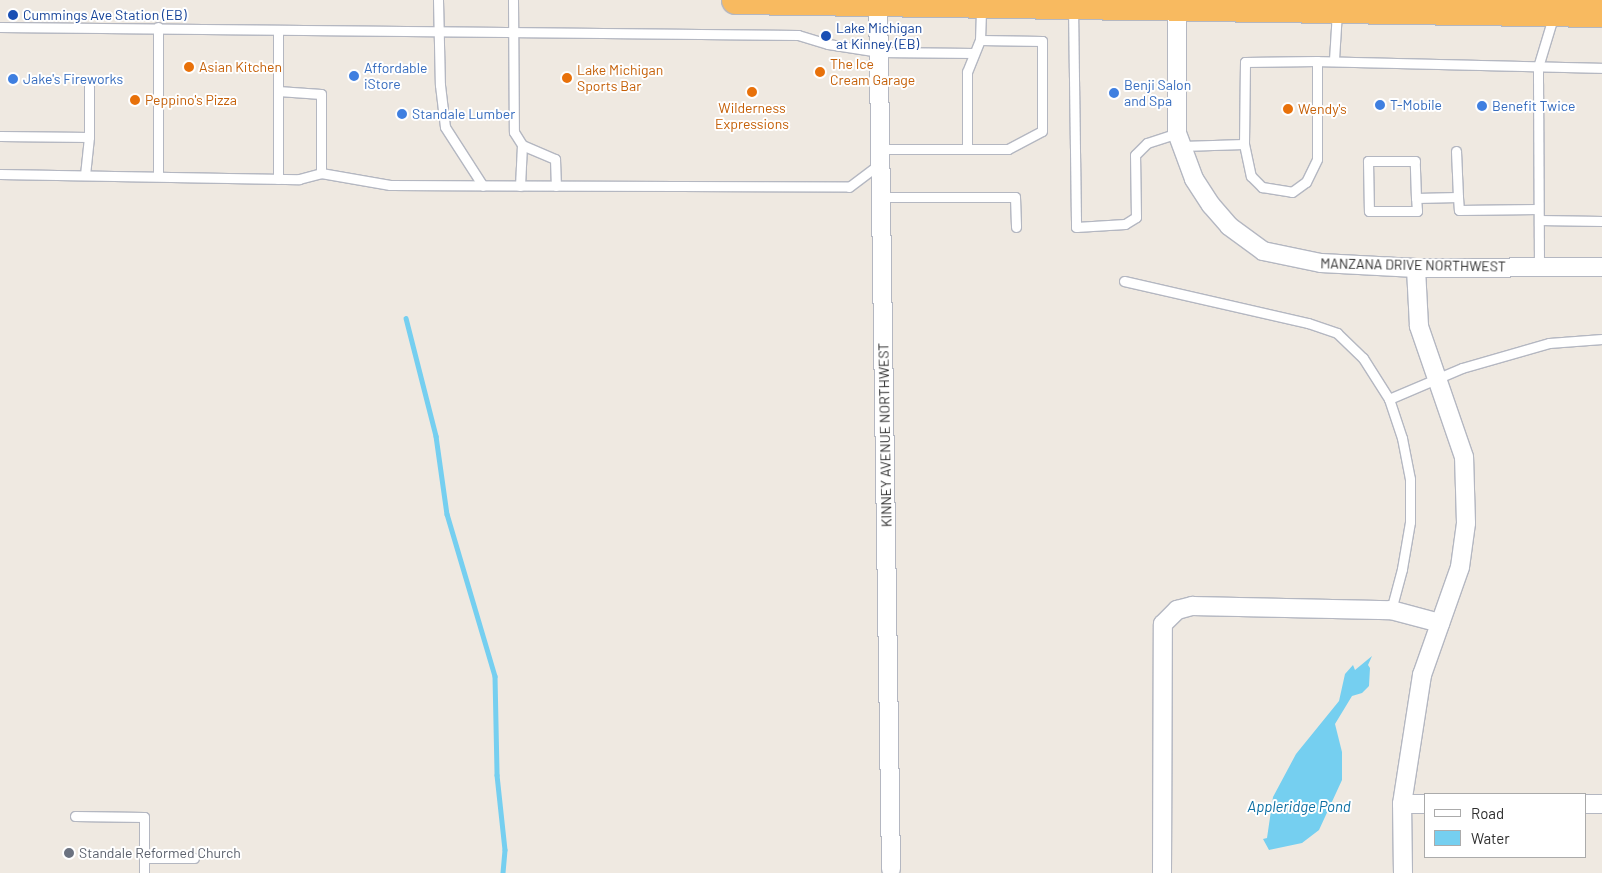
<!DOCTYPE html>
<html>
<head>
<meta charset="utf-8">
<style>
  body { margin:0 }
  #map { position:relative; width:1602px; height:873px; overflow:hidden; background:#efe9e1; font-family:Barlow,sans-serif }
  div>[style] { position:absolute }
  .water>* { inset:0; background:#75cff0 }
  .stream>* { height:4.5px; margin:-2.25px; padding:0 2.25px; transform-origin:2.25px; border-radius:2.25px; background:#75cff0 }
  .roads { filter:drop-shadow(1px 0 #b4b7c1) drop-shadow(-1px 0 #b4b7c1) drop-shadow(0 1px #b4b7c1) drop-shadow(0 -1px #b4b7c1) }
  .service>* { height:9px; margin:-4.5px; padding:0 4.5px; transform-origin:4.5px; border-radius:4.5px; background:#fff }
  .minor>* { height:18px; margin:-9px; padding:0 9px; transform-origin:9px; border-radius:9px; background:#fff }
  .trunk>* { height:28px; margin:-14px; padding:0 14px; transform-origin:14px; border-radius:14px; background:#f8ba60 }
  .dots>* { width:14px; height:14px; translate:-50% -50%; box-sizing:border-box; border:2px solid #fff; border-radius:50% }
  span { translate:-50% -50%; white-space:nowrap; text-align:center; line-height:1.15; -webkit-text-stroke:4px #fff; paint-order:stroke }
  .transit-label { font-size:14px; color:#164399 }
  .left { translate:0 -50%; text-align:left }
  .food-label { font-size:14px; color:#c56008 }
  .shop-label { font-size:14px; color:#366cbe }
  .street-label { font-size:14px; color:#2e2e2e }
  .worship-label { font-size:14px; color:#5b616d }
  .water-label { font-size:15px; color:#0d6fa3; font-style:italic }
  .legend { position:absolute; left:1424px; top:793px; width:162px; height:65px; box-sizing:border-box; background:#fff; border:1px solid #ababab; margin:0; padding:6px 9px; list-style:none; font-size:15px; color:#2e2e2e }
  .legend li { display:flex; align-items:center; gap:10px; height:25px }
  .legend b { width:25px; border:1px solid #ababab }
</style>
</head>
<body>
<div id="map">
  <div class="water">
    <i style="clip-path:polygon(1372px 656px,1368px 665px,1370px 668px,1369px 686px,1362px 693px,1352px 696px,1335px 724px,1342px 752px,1342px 780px,1319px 830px,1302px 843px,1269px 850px,1263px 839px,1267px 838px,1273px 797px,1296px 754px,1339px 701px,1345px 674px,1353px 665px,1355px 670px)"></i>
  </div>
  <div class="stream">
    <i style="left:406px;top:318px;width:122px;rotate:75.7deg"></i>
    <i style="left:436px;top:436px;width:79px;rotate:82deg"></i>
    <i style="left:447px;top:514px;width:169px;rotate:73.5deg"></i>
    <i style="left:495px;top:676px;width:99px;rotate:88.8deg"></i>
    <i style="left:497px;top:775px;width:75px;rotate:83.9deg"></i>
    <i style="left:505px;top:850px;width:23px;rotate:95deg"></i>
  </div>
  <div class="roads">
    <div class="service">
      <i style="left:438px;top:0;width:85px;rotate:88.7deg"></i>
      <i style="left:440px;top:85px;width:42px;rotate:83.2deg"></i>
      <i style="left:445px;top:127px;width:70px;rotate:57.2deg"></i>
      <i style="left:513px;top:0;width:132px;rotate:89.6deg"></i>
      <i style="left:514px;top:132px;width:15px;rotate:58deg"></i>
      <i style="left:522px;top:145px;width:36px;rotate:23deg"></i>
      <i style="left:555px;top:159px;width:27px;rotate:88deg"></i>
      <i style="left:1073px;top:7px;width:220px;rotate:89.2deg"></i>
      <i style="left:1076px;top:227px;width:49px;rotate:-3.5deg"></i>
      <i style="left:1125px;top:224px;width:13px;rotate:-32deg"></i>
      <i style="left:1136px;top:217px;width:62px;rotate:-90.9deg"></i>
      <i style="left:1135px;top:155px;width:17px;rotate:-45deg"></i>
      <i style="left:1147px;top:143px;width:32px;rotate:-18deg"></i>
      <i style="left:0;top:27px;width:798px;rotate:0.57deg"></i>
      <i style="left:798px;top:35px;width:31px;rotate:17deg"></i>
      <i style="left:828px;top:44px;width:52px;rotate:8.9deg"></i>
      <i style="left:879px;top:52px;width:95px;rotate:0.6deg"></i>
      <i style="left:278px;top:30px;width:149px;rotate:90deg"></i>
      <i style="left:1334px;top:60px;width:49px;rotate:-86.5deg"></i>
      <i style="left:278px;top:91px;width:43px;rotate:4deg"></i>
      <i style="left:321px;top:94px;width:79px;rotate:90deg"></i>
      <i style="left:0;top:136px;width:89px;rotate:0.6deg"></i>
      <i style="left:89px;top:137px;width:37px;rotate:96deg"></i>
      <i style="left:89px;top:137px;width:51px;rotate:-90deg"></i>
      <i style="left:1244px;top:144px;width:82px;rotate:-89.3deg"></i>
      <i style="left:1245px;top:62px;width:72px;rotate:-0.8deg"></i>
      <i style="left:1182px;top:146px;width:62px;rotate:-1.8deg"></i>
      <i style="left:1244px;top:144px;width:33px;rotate:78deg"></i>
      <i style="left:1251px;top:176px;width:16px;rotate:45deg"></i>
      <i style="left:1262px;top:187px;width:30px;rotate:9deg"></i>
      <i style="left:1292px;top:192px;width:17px;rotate:-36deg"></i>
      <i style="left:1306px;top:182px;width:25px;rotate:-64deg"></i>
      <i style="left:1317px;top:159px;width:98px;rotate:-90deg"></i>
      <i style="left:1317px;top:61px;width:285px;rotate:1.4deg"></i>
      <i style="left:880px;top:149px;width:87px"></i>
      <i style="left:967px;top:149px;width:77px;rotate:-90deg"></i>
      <i style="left:967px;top:72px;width:35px;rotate:-68deg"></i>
      <i style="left:980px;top:40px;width:34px;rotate:-88deg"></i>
      <i style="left:967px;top:149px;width:41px"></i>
      <i style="left:1008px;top:149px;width:38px;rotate:-28deg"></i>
      <i style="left:1042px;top:131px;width:90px;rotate:-90deg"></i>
      <i style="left:1042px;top:41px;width:62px;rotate:-179.1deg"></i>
      <i style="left:1456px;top:151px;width:46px;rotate:87.5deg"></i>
      <i style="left:0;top:174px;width:299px;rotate:1deg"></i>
      <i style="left:299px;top:179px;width:23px;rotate:-15deg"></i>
      <i style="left:321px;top:173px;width:70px;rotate:9.9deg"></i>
      <i style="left:390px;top:185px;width:459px;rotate:0.2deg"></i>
      <i style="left:849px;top:187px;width:39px;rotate:-37deg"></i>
      <i style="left:158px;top:175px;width:148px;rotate:-90deg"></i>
      <i style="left:520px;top:186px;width:41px;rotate:-87.2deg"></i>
      <i style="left:881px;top:197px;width:134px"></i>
      <i style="left:1015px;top:197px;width:30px;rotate:88deg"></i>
      <i style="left:1416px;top:198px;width:37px;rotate:-92deg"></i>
      <i style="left:1415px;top:161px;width:47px;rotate:180deg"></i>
      <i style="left:1368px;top:161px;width:50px;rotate:88.9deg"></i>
      <i style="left:1369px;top:211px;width:48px"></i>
      <i style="left:1417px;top:211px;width:13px;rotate:-94deg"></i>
      <i style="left:1416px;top:198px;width:42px;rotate:-1.4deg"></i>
      <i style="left:1458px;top:197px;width:13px;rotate:86deg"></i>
      <i style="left:1459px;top:210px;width:79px;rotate:-0.7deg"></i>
      <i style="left:1539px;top:220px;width:63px;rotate:0.9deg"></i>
      <i style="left:1539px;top:267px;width:200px;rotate:-90.3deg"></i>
      <i style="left:1538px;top:67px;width:55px;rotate:-73.2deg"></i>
      <i style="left:1124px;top:281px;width:189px;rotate:12.9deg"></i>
      <i style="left:1308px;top:323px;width:31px;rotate:19deg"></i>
      <i style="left:1337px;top:333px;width:36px;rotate:44deg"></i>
      <i style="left:1363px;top:358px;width:49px;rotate:57.6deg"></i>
      <i style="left:1389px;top:399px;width:41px;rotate:71.6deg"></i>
      <i style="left:1402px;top:438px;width:42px;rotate:79deg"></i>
      <i style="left:1410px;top:479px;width:43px;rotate:90deg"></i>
      <i style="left:1410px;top:522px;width:48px;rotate:99.7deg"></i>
      <i style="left:1402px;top:569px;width:42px;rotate:105deg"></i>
      <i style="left:1389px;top:399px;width:79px;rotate:-23deg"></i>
      <i style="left:1462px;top:368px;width:91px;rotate:-16deg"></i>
      <i style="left:1549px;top:343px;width:53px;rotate:-4.3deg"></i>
      <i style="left:75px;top:816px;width:69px;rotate:0.8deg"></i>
      <i style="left:144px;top:817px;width:56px;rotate:90deg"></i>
      <i style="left:144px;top:858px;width:50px"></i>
    </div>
    <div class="minor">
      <i style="left:878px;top:2px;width:867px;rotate:89.14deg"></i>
      <i style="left:1177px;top:6px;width:127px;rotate:90deg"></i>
      <i style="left:1177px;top:133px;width:49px;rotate:69.7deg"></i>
      <i style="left:1194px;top:179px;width:31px;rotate:57deg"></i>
      <i style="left:1211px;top:205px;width:28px;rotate:49deg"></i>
      <i style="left:1229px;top:226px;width:42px;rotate:36.3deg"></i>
      <i style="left:1263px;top:251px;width:59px;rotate:11.7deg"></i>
      <i style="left:1321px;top:263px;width:95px;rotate:3deg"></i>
      <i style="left:1416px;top:268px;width:186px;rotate:-0.3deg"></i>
      <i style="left:1402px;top:804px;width:24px"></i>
      <i style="left:1586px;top:804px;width:16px"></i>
      <i style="left:1162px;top:873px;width:249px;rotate:-89.8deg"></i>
      <i style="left:1163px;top:624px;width:20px;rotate:-45deg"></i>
      <i style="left:1177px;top:610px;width:16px;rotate:-15deg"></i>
      <i style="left:1192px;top:606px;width:199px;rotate:1.2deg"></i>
      <i style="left:1391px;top:610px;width:51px;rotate:14.9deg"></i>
      <i style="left:1403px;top:873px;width:69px;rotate:-90.8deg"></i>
      <i style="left:1402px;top:804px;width:131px;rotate:-81.2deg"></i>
      <i style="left:1422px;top:675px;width:114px;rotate:-70.6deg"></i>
      <i style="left:1460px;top:567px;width:44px;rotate:-82.2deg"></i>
      <i style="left:1466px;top:523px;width:66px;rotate:-91.7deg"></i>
      <i style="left:1464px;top:457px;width:139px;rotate:-109deg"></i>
      <i style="left:1419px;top:326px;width:58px;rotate:-93deg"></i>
    </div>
    <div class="trunk">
      <i style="left:736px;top:0;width:866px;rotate:0.86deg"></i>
    </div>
  </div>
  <div class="dots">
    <i style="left:13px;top:15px;background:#1a4fb4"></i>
    <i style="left:826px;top:36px;background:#1a4fb4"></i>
    <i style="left:189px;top:67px;background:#e8710a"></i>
    <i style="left:820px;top:72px;background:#e8710a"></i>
    <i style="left:354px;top:76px;background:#3f7fe0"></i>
    <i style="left:567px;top:78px;background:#e8710a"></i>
    <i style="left:13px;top:79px;background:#3f7fe0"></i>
    <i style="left:752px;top:92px;background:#e8710a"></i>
    <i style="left:1114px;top:93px;background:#3f7fe0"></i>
    <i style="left:135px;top:100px;background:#e8710a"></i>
    <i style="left:1380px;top:105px;background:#3f7fe0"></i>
    <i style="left:1482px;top:106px;background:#3f7fe0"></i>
    <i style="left:1288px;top:109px;background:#e8710a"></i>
    <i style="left:402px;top:114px;background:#3f7fe0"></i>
    <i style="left:69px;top:853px;background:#6b7280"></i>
  </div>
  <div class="transit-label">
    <span class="left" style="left:23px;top:15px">Cummings Ave Station (EB)</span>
    <span class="left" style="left:836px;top:36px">Lake Michigan<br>at Kinney (EB)</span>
  </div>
  <div class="food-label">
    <span class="left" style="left:830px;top:72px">The Ice<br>Cream Garage</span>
    <span class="left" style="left:199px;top:67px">Asian Kitchen</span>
    <span class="left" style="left:577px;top:78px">Lake Michigan<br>Sports Bar</span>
    <span class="left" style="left:145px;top:100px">Peppino's Pizza</span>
    <span style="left:752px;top:116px">Wilderness<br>Expressions</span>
    <span class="left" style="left:1298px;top:109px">Wendy's</span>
  </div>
  <div class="shop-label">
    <span class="left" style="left:364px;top:76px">Affordable<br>iStore</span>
    <span class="left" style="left:23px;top:79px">Jake's Fireworks</span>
    <span class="left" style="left:1124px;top:93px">Benji Salon<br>and Spa</span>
    <span class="left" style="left:1390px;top:105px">T-Mobile</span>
    <span class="left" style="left:1492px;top:106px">Benefit Twice</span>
    <span class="left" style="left:412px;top:114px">Standale Lumber</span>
  </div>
  <div class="street-label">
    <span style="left:1413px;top:265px;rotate:1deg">MANZANA DRIVE NORTHWEST</span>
    <span style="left:885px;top:435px;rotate:-91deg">KINNEY AVENUE NORTHWEST</span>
  </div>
  <div class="worship-label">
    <span class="left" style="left:79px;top:853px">Standale Reformed Church</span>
  </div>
  <div class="water-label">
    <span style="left:1299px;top:807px">Appleridge Pond</span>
  </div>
  <ul class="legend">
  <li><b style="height:6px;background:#fff"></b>Road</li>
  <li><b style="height:14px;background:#75cff0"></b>Water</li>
  </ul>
</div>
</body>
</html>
